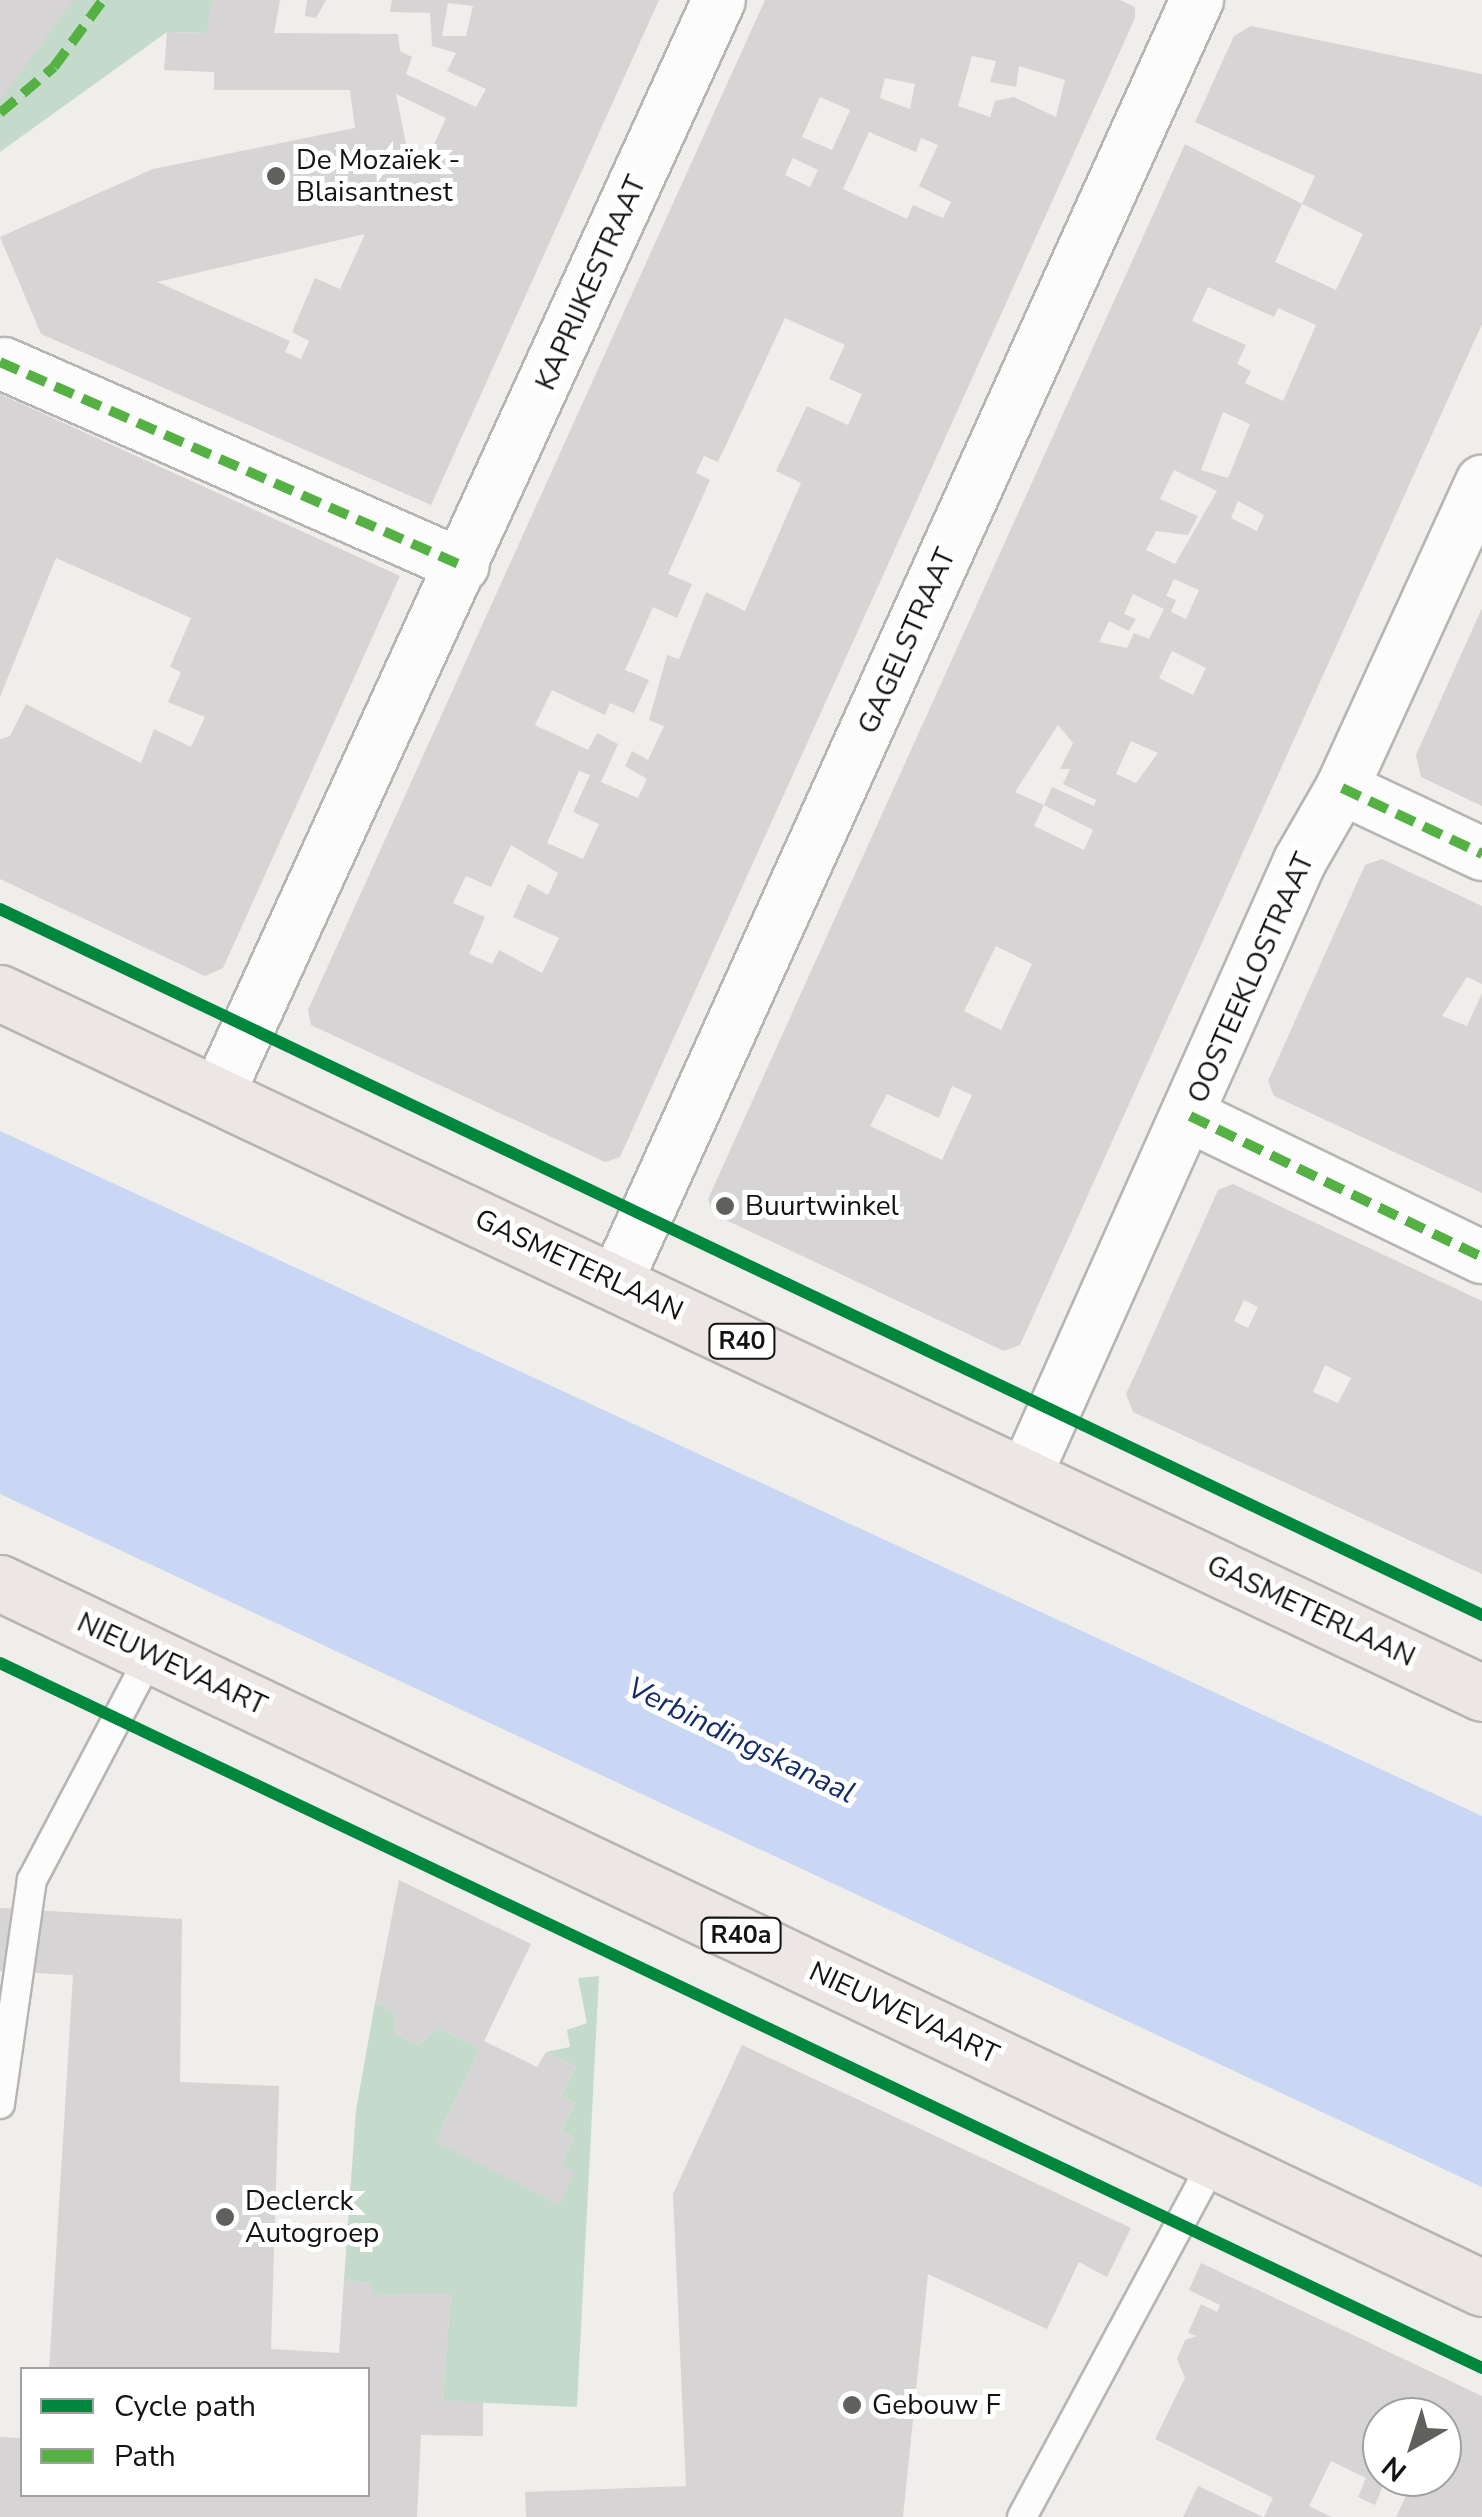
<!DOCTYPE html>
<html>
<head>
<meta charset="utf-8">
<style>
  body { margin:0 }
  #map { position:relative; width:1482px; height:2517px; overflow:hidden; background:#f0eeeb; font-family:"Nunito Sans",sans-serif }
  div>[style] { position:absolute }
  .green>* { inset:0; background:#c4dbcb }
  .water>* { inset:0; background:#c9d7f4 }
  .building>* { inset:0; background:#d6d4d4 }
  .roads { filter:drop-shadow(2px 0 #b7b5b3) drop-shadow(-2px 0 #b7b5b3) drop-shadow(0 2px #b7b5b3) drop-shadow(0 -2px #b7b5b3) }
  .lane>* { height:28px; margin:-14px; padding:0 14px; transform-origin:14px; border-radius:14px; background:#fdfcfc }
  .street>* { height:52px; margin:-26px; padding:0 26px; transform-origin:26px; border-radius:26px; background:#fdfcfc }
  .primary>* { height:55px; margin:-27.5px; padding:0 27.5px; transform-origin:27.5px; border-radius:27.5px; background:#ece7e4 }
  .quiet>* { height:10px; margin-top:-5px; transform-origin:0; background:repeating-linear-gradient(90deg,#55b144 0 20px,transparent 0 30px) }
  .cycleway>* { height:12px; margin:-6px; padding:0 6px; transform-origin:6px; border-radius:6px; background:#00873e }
  .dots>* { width:28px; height:28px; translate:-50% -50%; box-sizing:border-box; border:5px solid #fff; border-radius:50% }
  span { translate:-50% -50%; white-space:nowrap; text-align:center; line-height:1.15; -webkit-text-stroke:10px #fff; paint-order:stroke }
  .shield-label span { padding:2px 8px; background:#fff; border:2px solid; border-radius:8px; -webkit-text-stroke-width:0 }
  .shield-label { font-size:25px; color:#141311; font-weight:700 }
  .poi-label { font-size:28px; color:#141311 }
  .left { translate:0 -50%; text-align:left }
  .street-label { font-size:28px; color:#141311 }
  .water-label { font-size:30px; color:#142c68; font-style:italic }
  .legend { position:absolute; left:20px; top:2367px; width:350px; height:130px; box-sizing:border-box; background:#fff; border:2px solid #a1a1a0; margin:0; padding:12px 18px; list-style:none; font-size:30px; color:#141311 }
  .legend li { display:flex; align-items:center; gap:20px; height:50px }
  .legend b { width:50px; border:2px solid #a1a1a0 }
  .north { position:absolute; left:1362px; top:2397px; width:100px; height:100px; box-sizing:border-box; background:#fff; border:2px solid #a1a1a0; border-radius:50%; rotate:219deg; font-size:28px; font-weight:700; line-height:40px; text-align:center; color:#141311 }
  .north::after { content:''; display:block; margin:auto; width:35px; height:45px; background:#61605d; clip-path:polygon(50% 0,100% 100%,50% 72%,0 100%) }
</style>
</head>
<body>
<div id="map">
  <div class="green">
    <i style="clip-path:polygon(0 0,259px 0,252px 34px,167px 32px,0 152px)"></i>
    <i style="clip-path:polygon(599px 1976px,577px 2407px,442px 2401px,451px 2294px,372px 2295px,370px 2283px,344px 2280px,356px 2110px,375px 2003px,394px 2011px,396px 2034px,419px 2045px,437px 2028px,480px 2048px,436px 2141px,559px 2204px,561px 2165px,574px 2137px,561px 2131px,575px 2103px,561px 2096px,576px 2067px,546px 2052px,570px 2047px,567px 2030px,587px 2023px,578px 1978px)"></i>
  </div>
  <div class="water">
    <i style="clip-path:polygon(0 1131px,1482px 1816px,1482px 2187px,0 1494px)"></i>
  </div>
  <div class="building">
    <i style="clip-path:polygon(0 0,73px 0,3px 97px,0 97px)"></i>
    <i style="clip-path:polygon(evenodd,212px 0,280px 0,274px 33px,398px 34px,400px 51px,412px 57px,406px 74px,476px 107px,486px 89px,447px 71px,456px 53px,432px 46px,430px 13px,390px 12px,392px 0,659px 0,431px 505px,41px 334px,0 237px,153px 169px,355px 128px,350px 90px,214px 90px,214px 72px,164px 70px,167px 32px,206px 33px,212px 0,448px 3px,473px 6px,466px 36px,442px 36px,448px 3px,212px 0,396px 94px,446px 118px,428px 158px,407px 149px,396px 94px,212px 0,365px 234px,340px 289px,315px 278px,292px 332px,309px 341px,301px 359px,285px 352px,290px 341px,157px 282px,365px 234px)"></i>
    <i style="clip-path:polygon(307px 0,326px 0,316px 18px,305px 16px)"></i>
    <i style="clip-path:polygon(evenodd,765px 0,1120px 0,1135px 7px,1135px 18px,620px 1157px,605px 1162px,311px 1025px,308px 1010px,765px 0,972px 56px,996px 61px,990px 82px,1016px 87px,1019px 66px,1065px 80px,1056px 117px,1014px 97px,995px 101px,990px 117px,958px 106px,972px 56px,765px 0,885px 78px,915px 84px,910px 109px,880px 98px,885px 78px,765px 0,820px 97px,850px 110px,832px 150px,802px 137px,820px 97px,765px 0,869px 132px,916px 152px,921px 138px,938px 145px,919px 186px,951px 202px,943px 218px,913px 205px,907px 219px,843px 189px,869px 132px,765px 0,793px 158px,818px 170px,810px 187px,785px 175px,793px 158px,765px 0,785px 318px,845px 345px,829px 379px,862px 394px,848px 425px,807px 406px,776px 471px,801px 483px,745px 611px,706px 592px,679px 659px,667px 655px,649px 720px,664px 726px,648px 760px,632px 751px,625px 766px,647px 779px,638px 798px,601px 782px,618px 744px,597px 733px,588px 750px,535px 725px,552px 690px,605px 715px,610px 703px,634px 713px,649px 680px,625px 670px,638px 641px,653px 607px,677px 618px,692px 584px,668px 574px,710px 480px,696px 473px,704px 456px,718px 462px,785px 318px,765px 0,579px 771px,590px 775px,573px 812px,599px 824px,583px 859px,547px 843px,579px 771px,765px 0,511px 845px,558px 873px,548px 895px,528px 884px,513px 917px,559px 938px,542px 973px,499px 950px,492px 964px,469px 954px,485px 917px,453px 903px,466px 876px,491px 887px,511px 845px)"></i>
    <i style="clip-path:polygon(evenodd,1251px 26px,1482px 74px,1482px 324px,1020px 1345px,1004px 1351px,713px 1214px,708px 1199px,1185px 144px,1302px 204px,1275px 262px,1336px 290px,1363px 234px,1302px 204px,1315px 176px,1195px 122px,1234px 36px,1251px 26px,1208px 287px,1274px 317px,1278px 308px,1316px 325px,1283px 401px,1245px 383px,1251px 371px,1237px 364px,1246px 345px,1192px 321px,1208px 287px,1251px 26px,1223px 412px,1250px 424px,1228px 478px,1201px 470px,1223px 412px,1251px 26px,1174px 470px,1217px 491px,1175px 564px,1146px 550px,1156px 531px,1188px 535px,1198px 516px,1160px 499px,1174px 470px,1251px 26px,1238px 501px,1264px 515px,1257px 531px,1231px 518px,1238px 501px,1251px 26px,1174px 579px,1199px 590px,1186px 619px,1171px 612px,1176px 600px,1166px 596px,1174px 579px,1251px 26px,1133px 594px,1164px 609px,1149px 639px,1134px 633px,1127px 648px,1099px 642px,1109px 621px,1129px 631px,1136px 619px,1124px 614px,1133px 594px,1251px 26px,1172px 651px,1206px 668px,1193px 695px,1159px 678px,1172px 651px,1251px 26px,1058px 725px,1073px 743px,1060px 769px,1070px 769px,1063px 784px,1096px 800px,1094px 806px,1052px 787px,1044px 805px,1093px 830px,1084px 850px,1034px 826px,1044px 805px,1015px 792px,1058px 725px,1251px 26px,1131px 741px,1158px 753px,1136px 783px,1116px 774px,1131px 741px,1251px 26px,996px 946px,1032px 964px,1001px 1030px,964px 1011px,996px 946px,1251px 26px,952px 1086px,972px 1095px,942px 1160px,870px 1126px,887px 1094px,939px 1118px,952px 1086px)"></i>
    <i style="clip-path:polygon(0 394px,400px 576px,223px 968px,205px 976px,0 879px,0 739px,10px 736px,26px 704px,141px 763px,154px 729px,191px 747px,205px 717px,168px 702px,181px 672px,170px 667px,191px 618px,56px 558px,0 697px)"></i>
    <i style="clip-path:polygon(1482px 608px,1482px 806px,1421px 777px,1416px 755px)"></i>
    <i style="clip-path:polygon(1382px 859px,1482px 906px,1482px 984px,1467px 977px,1442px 1016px,1467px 1026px,1482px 993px,1482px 1193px,1274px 1096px,1268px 1081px,1365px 865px)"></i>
    <i style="clip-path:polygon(evenodd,1233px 1184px,1482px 1301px,1482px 1574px,1133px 1412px,1126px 1394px,1139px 1366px,1218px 1190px,1233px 1184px,1244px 1300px,1258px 1307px,1248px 1328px,1234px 1321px,1244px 1300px,1233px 1184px,1325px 1365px,1351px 1378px,1338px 1403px,1313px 1392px,1325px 1365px)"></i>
    <i style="clip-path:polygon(399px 1880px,531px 1944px,484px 2041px,537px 2067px,546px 2052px,576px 2067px,561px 2096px,575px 2103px,561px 2131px,574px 2137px,561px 2165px,575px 2172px,559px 2205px,436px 2141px,480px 2048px,437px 2028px,419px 2045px,396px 2034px,394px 2011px,375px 2003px)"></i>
    <i style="clip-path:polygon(0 1908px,182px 1919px,180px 2082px,279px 2086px,271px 2349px,339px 2353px,344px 2280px,371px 2283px,372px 2295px,451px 2294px,442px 2401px,483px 2402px,483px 2436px,421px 2435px,417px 2517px,0 2517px,0 2437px,22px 2438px,22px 2494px,368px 2494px,368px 2370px,49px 2370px,73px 1975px,0 1971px)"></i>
    <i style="clip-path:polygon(742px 2045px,1131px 2228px,1107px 2277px,1079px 2262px,1047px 2329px,928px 2274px,903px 2517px,526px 2517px,525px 2492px,686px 2486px,673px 2194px)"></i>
    <i style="clip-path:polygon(1201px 2263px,1482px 2396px,1482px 2517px,1396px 2517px,1415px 2477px,1442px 2477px,1442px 2417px,1382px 2417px,1382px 2477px,1399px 2477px,1392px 2491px,1383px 2486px,1375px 2505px,1358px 2497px,1366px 2478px,1331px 2461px,1309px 2506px,1332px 2517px,1264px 2517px,1273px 2498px,1155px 2439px,1185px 2378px,1177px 2359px,1185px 2340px,1197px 2336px,1188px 2333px,1201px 2304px,1217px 2312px,1220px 2305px,1189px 2290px)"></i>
    <i style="clip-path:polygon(1198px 2486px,1263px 2517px,1183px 2517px)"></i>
  </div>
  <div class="roads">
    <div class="lane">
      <i style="left:0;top:2104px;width:226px;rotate:-81.9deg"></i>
      <i style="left:32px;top:1880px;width:255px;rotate:-62.2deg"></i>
      <i style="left:1022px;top:2517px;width:405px;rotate:-61.7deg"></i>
    </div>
    <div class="street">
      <i style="left:4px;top:364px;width:501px;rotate:23.75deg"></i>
      <i style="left:1342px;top:788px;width:155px;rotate:25.2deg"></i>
      <i style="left:217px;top:1096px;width:1205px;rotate:-65.39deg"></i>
      <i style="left:1190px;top:1116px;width:324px;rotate:25.8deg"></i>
      <i style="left:616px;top:1282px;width:1408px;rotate:-65.62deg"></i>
      <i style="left:1025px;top:1476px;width:674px;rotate:-65.91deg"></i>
      <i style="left:1300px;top:861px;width:84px;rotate:-60.1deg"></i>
      <i style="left:1342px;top:788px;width:337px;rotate:-65.4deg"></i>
    </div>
    <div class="primary">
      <i style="left:0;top:993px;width:1639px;rotate:25.28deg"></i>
      <i style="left:0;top:1583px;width:1641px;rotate:25.44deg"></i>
    </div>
  </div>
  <div class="quiet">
    <i style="left:0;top:113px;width:71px;rotate:-40.4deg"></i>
    <i style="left:54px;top:67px;width:83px;rotate:-53.8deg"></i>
    <i style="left:0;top:362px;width:506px;rotate:23.78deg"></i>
    <i style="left:1342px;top:788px;width:155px;rotate:25.2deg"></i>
    <i style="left:1190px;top:1116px;width:324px;rotate:25.8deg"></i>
  </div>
  <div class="cycleway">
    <i style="left:0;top:909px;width:1642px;rotate:25.47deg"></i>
    <i style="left:0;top:1663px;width:1641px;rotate:25.44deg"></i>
  </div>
  <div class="dots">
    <i style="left:276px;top:176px;background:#61605d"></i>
    <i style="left:725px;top:1206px;background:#61605d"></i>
    <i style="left:225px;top:2217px;background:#61605d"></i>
    <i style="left:852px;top:2405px;background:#61605d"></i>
  </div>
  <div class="shield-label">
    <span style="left:742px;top:1341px">R40</span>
    <span style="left:741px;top:1935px">R40a</span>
  </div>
  <div class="poi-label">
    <span class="left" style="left:296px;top:176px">De Mozaïek -<br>Blaisantnest</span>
    <span class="left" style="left:745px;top:1206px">Buurtwinkel</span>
    <span class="left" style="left:245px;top:2217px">Declerck<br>Autogroep</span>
    <span class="left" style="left:872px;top:2405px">Gebouw F</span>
  </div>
  <div class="street-label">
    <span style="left:591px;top:283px;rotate:-66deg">KAPRIJKESTRAAT</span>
    <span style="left:907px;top:641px;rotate:-66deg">GAGELSTRAAT</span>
    <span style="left:1251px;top:978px;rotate:-66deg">OOSTEEKLOSTRAAT</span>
    <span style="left:579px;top:1265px;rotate:25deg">GASMETERLAAN</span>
    <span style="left:1311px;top:1611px;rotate:25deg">GASMETERLAAN</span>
    <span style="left:172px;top:1664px;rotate:25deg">NIEUWEVAART</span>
    <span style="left:904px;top:2013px;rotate:25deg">NIEUWEVAART</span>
  </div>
  <div class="water-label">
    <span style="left:741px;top:1741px;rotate:26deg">Verbindingskanaal</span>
  </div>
  <ul class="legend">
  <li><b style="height:12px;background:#00873e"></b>Cycle path</li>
  <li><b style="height:12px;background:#55b144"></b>Path</li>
  </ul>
  <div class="north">N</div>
</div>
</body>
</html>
